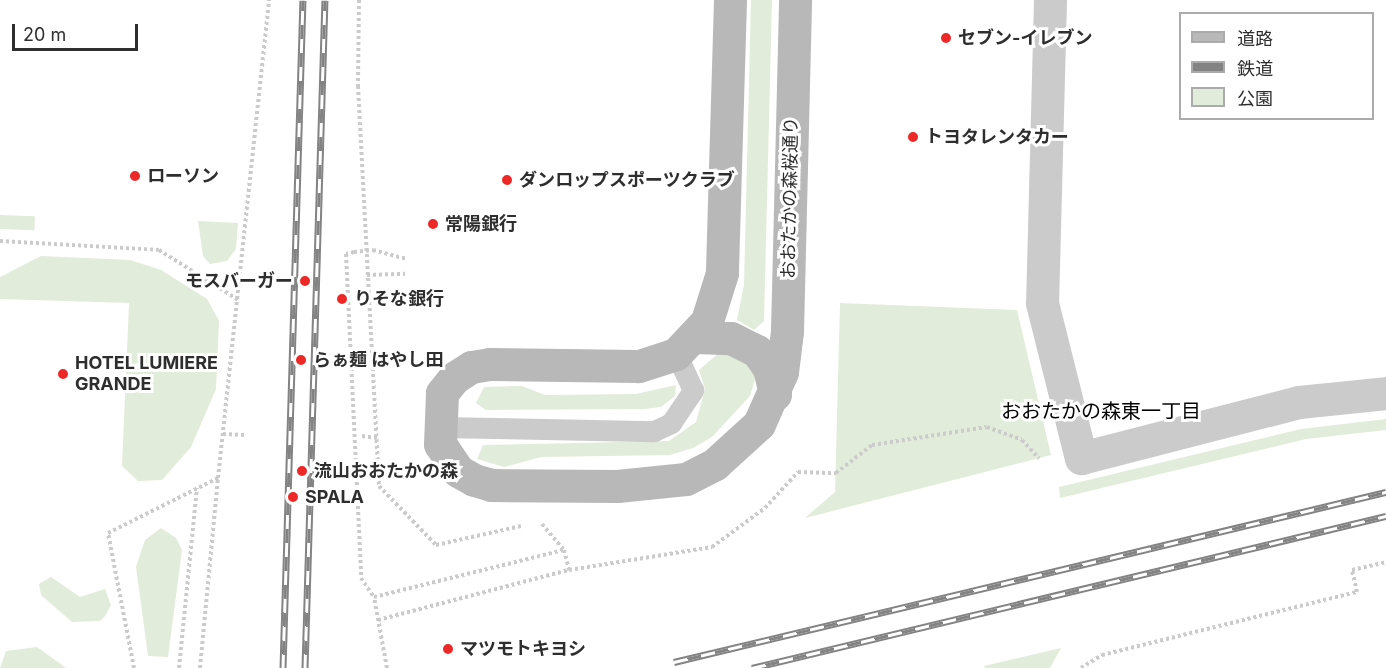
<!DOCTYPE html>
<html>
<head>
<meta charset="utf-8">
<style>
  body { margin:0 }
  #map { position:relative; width:1386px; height:668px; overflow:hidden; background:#fff; font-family:Inter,"Noto Sans JP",sans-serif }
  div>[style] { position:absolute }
  .green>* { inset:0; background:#e2ecda; transform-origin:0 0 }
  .path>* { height:4px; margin-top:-2px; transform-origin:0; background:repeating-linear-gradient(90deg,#cbcbcb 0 3px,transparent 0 6px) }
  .lane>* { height:21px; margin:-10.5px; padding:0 10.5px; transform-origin:10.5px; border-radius:10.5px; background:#cbcbcb }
  .street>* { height:33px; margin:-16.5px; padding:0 16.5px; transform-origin:16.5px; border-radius:16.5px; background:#cbcbcb }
  .secondary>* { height:33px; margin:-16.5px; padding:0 16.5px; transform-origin:16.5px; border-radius:16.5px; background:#b8b8b8 }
  .rail>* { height:7px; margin-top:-3.5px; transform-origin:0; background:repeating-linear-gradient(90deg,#fff 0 14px,#838383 0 28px); box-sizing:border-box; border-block:2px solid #838383 }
  .path-bridge>* { height:4px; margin-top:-2px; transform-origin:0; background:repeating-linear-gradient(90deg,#cbcbcb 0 3px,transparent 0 6px) }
  .dots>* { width:16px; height:16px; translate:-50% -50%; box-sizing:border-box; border:3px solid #fff; border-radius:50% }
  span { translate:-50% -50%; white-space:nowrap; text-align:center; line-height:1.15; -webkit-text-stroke:6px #fff; paint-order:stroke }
  .poi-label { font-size:18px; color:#2e2e2e; font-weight:700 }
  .left { translate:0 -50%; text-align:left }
  .right { translate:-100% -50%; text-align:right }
  .street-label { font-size:18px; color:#2e2e2e }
  .neighbourhood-label { font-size:20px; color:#000 }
  .legend { position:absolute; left:1179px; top:12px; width:195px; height:108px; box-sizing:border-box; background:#fff; border:2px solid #ababab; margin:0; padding:8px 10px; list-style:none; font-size:18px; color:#2e2e2e }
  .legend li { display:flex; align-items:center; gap:12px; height:30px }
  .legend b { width:30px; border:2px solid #ababab }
  .scale { position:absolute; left:12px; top:24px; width:126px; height:27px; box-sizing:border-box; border:3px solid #2e2e2e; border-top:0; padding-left:8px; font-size:18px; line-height:21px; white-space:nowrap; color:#2e2e2e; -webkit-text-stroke:4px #fff; paint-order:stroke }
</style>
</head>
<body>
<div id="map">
  <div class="green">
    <i style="clip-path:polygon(751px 0,772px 0,764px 321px,754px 330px,737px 320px,744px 285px)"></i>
    <i style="left:0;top:215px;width:35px;height:14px;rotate:2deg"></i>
    <i style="clip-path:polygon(198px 221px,238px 223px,236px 249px,227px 261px,210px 264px,203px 256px)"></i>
    <i style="clip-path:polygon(41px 256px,130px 260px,161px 270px,207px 299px,219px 321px,216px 389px,191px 447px,162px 480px,138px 481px,122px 466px,129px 303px,0 299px,0 277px)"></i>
    <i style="clip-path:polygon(840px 303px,1017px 310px,1051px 455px,805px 518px,835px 492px)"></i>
    <i style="clip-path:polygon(727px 346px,738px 349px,756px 376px,750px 396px,712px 437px,693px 448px,670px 455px,541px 457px,504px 467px,477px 459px,483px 445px,669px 441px,696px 422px,705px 389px,699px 370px)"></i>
    <i style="clip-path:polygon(676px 385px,675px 396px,661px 407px,645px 409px,486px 410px,476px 403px,484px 387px,522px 386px,545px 395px,636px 394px)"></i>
    <i style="clip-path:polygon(1386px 419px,1386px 430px,1306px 439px,1060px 498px,1059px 487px,1301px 429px)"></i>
    <i style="clip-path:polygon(161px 528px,176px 538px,182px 550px,168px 657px,148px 656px,136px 567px,145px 540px)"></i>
    <i style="clip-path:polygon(51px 577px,80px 597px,105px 589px,111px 605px,105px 616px,100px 621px,72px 622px,41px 595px,39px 584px)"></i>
    <i style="clip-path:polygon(37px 647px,66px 668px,0 668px,6px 651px)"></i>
    <i style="clip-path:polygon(1061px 648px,1050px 668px,985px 668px,984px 666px)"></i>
  </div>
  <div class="path">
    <i style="left:359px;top:0;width:86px;rotate:90.7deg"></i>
    <i style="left:358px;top:86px;width:401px;rotate:87deg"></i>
    <i style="left:379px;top:486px;width:82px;rotate:46deg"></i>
    <i style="left:436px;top:545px;width:87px;rotate:-12.6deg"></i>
    <i style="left:0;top:241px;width:159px;rotate:3.2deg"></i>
    <i style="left:159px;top:250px;width:96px;rotate:32.2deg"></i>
    <i style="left:354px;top:252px;width:8px;rotate:166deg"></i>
    <i style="left:346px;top:254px;width:324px;rotate:87.3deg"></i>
    <i style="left:361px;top:578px;width:23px;rotate:56deg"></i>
    <i style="left:367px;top:275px;width:38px;rotate:-2deg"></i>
    <i style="left:223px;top:434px;width:21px;rotate:3deg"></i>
    <i style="left:362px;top:436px;width:15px;rotate:8deg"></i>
    <i style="left:542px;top:524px;width:34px;rotate:50deg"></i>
    <i style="left:564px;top:550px;width:21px;rotate:76deg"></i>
    <i style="left:569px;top:570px;width:145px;rotate:-9.1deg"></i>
    <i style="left:712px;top:547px;width:66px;rotate:-36.3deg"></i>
    <i style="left:765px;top:508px;width:49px;rotate:-47.5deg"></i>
    <i style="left:798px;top:472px;width:38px;rotate:2deg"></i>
    <i style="left:836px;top:473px;width:46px;rotate:-37.9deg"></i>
    <i style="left:872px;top:445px;width:116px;rotate:-8.9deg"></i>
    <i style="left:987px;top:427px;width:37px;rotate:20deg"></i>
    <i style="left:1022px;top:440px;width:25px;rotate:47deg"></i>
    <i style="left:378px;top:620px;width:197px;rotate:-14.7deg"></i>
    <i style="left:134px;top:668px;width:137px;rotate:-100.9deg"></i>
    <i style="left:108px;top:533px;width:123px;rotate:-26.6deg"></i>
    <i style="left:218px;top:478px;width:481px;rotate:-83.9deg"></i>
    <i style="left:179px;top:668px;width:181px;rotate:-84.3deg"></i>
    <i style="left:200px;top:668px;width:191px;rotate:-84.6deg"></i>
    <i style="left:387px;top:668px;width:72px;rotate:-100.4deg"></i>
    <i style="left:374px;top:597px;width:196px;rotate:-13.9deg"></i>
    <i style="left:1081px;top:668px;width:25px;rotate:-32deg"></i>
    <i style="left:1102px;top:655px;width:263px;rotate:-13.9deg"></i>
    <i style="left:1357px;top:592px;width:23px;rotate:-103deg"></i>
    <i style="left:1352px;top:570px;width:35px;rotate:-13deg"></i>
  </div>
  <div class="lane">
    <i style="left:438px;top:427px;width:216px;rotate:1.1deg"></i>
    <i style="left:654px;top:431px;width:19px;rotate:-25deg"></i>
    <i style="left:671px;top:423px;width:40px;rotate:-56deg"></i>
    <i style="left:693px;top:390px;width:40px;rotate:-115deg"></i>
  </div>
  <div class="street">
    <i style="left:1050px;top:0;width:303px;rotate:91.5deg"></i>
    <i style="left:1042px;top:303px;width:160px;rotate:75.9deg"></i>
    <i style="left:1081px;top:458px;width:225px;rotate:-14.4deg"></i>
    <i style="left:1299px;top:402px;width:87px;rotate:-5.9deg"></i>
  </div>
  <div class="secondary">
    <i style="left:730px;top:0;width:273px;rotate:91.7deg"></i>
    <i style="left:722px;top:273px;width:50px;rotate:107.4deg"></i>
    <i style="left:707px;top:321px;width:45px;rotate:133.2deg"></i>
    <i style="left:676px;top:354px;width:40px;rotate:162deg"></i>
    <i style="left:638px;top:366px;width:148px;rotate:-179.2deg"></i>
    <i style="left:490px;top:364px;width:19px;rotate:171deg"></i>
    <i style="left:471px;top:367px;width:20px;rotate:147deg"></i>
    <i style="left:454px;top:378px;width:19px;rotate:129deg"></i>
    <i style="left:442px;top:393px;width:51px;rotate:92.2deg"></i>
    <i style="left:440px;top:444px;width:32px;rotate:56deg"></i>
    <i style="left:458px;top:471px;width:18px;rotate:29deg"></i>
    <i style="left:474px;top:480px;width:18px;rotate:16deg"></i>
    <i style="left:491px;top:485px;width:126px;rotate:0.5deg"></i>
    <i style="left:617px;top:486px;width:69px;rotate:-5.8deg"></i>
    <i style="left:686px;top:479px;width:33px;rotate:-27deg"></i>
    <i style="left:715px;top:464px;width:59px;rotate:-42.3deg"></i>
    <i style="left:759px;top:424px;width:57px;rotate:-66.1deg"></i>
    <i style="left:782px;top:372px;width:41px;rotate:-83deg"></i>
    <i style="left:787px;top:331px;width:331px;rotate:-88.6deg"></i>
    <i style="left:694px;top:337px;width:37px;rotate:2deg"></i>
    <i style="left:731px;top:338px;width:29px;rotate:27deg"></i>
    <i style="left:757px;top:351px;width:21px;rotate:55deg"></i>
    <i style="left:769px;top:368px;width:27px;rotate:77deg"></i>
  </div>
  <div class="rail">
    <i style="left:674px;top:662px;width:732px;rotate:-13.43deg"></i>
    <i style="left:283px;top:668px;width:668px;rotate:-88.29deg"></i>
    <i style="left:305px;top:668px;width:668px;rotate:-88.29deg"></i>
    <i style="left:752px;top:668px;width:652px;rotate:-13.48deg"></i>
  </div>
  <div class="path-bridge">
    <i style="left:354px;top:252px;width:19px;rotate:-6deg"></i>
    <i style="left:373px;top:250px;width:34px;rotate:15deg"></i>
  </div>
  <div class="dots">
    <i style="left:946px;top:38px;background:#ee2826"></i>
    <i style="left:913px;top:137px;background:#ee2826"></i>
    <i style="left:135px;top:176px;background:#ee2826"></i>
    <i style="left:507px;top:180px;background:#ee2826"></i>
    <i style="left:433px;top:224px;background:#ee2826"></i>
    <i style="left:305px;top:281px;background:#ee2826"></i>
    <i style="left:342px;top:299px;background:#ee2826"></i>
    <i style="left:301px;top:360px;background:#ee2826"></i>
    <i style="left:63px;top:374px;background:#ee2826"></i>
    <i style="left:302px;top:471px;background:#ee2826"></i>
    <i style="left:293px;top:497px;background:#ee2826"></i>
    <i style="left:448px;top:649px;background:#ee2826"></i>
  </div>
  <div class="poi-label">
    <span class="left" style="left:958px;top:38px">セブン-イレブン</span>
    <span class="left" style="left:925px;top:137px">トヨタレンタカー</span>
    <span class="left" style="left:147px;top:176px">ローソン</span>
    <span class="left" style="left:519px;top:180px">ダンロップスポーツクラブ</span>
    <span class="left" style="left:445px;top:224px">常陽銀行</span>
    <span class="right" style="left:293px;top:281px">モスバーガー</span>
    <span class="left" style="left:354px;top:299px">りそな銀行</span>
    <span class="left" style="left:313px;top:360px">らぁ麺 はやし田</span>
    <span class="left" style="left:75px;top:374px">HOTEL LUMIERE<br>GRANDE</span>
    <span class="left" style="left:314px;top:471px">流山おおたかの森</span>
    <span class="left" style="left:305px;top:497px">SPALA</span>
    <span class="left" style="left:460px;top:649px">マツモトキヨシ</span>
  </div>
  <div class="street-label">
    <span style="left:790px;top:198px;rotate:-89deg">おおたかの森桜通り</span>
  </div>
  <div class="neighbourhood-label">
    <span style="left:1101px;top:411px">おおたかの森東一丁目</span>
  </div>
  <ul class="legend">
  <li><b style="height:8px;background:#b8b8b8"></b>道路</li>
  <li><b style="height:8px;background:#838383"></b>鉄道</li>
  <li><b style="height:16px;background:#e2ecda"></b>公園</li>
  </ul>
  <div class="scale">20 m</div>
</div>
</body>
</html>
